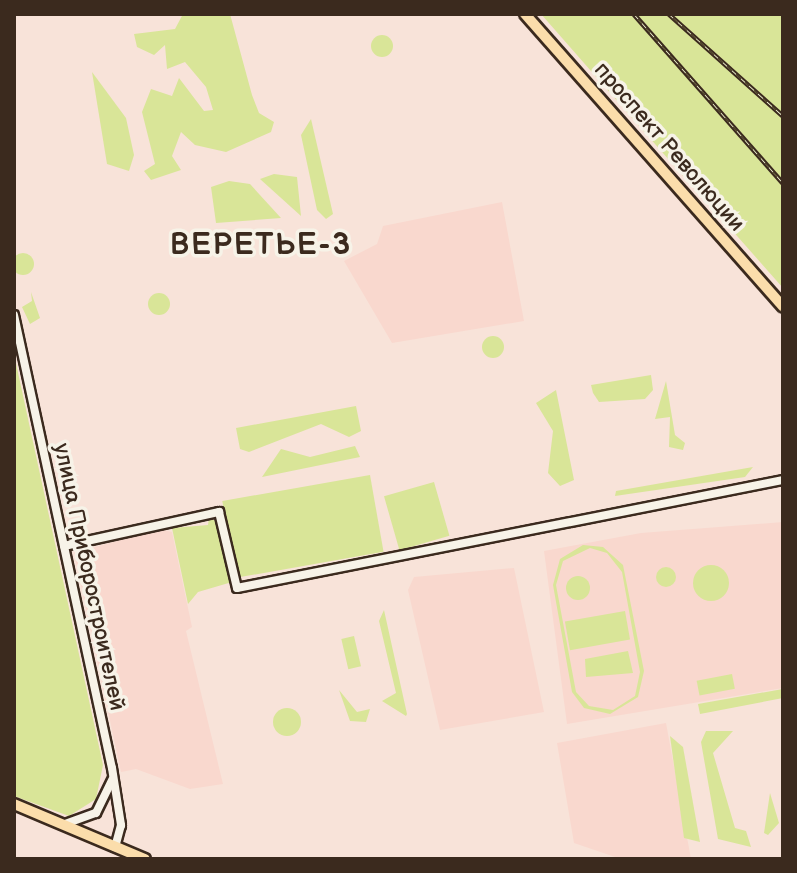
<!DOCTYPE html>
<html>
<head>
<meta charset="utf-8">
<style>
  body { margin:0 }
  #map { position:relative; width:797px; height:873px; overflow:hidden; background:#f8e3d9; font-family:"Balsamiq Sans",sans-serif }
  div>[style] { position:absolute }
  .built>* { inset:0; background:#f9d8ce }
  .green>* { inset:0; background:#d9e598; transform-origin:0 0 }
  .round { border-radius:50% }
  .roads { filter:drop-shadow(2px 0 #3b2a1e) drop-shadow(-2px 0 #3b2a1e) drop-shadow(0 2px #3b2a1e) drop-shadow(0 -2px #3b2a1e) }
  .minor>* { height:8px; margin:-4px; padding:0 4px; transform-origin:4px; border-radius:4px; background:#f7f3e8 }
  .major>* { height:10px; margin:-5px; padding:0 5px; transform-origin:5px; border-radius:5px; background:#fbddab }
  .rail>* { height:5px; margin-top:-2.5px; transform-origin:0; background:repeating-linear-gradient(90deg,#f7f3e8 0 6px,#3b2a1e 0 12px); box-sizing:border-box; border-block:2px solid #3b2a1e }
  span { translate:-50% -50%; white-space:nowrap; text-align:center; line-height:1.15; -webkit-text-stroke:7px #f7f3e8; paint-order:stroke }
  .street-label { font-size:22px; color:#3b2a1e }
  .district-label { font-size:30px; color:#3b2a1e; font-weight:700; letter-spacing:2px }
  .frame { position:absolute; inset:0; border:16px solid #3b2a1e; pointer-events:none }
</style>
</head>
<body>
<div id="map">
  <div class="built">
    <i style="clip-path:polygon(502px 202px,524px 321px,392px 343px,344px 261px,377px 244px,383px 226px)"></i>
    <i style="clip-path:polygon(783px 522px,783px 688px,567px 724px,544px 551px,641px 533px)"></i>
    <i style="clip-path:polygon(159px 529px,172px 532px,192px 627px,186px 631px,223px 784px,190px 789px,136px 769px,121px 772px,74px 553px)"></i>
    <i style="clip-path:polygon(514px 568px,544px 712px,440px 730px,408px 590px,414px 577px)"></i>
    <i style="clip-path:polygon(666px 723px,691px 859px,621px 859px,574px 843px,557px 743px)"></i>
  </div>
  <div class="green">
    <i style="clip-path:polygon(183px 14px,230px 14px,252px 95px,259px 113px,274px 122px,271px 132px,226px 152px,195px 145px,181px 132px,172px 156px,181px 170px,151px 180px,144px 171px,155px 164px,142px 112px,151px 89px,172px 96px,179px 78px,204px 111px,213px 110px,206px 87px,185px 62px,167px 69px,165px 45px,154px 55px,137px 47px,134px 34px,175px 29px)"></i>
    <i style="clip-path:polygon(541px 14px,783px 14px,783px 288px,715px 211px,720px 205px,705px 188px,698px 193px)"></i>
    <i class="round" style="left:371px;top:35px;width:22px;height:22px"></i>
    <i style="clip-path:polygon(92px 72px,126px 118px,134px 155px,129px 171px,107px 164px)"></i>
    <i style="clip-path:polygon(311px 119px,333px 214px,326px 219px,317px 210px,301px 135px)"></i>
    <i style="clip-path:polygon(274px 174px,297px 177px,301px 216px,260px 179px)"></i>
    <i style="clip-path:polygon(229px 181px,250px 184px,281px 218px,216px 223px,211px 187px)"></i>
    <i class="round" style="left:12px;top:253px;width:22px;height:22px"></i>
    <i style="clip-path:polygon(31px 292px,40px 318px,30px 324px,22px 307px,32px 301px)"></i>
    <i class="round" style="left:148px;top:293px;width:22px;height:22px"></i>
    <i class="round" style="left:482px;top:336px;width:22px;height:22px"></i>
    <i style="clip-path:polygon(14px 354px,103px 765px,96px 799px,69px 816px,14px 796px)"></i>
    <i style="clip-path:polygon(651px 375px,653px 390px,645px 399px,599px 402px,593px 393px,591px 385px)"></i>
    <i style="clip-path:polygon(666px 381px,675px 435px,685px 443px,683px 450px,669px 447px,670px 417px,655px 419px)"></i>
    <i style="clip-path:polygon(556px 390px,574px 480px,560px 486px,548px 473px,553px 431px,536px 403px)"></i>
    <i style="clip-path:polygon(356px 406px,361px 431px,349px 437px,321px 424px,249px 452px,240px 449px,236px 428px)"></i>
    <i style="clip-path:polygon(355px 446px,360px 457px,262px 477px,281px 449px,310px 457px)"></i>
    <i style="clip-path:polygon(753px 467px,745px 477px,615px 496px,616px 491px)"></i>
    <i style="left:370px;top:475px;width:78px;height:150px;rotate:80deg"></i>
    <i style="left:434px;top:482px;width:56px;height:52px;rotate:74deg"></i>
    <i style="clip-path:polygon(209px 518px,218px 522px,232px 582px,198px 592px,188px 604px,172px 528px,208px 525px)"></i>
    <i style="clip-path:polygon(evenodd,583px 545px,603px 547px,623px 565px,644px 671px,638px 697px,610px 714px,584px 708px,572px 692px,553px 585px,560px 559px,583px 545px,590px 548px,607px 553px,622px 572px,640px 672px,635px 696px,613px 710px,589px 706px,576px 692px,556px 585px,563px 561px,590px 548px)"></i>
    <i class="round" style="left:693px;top:565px;width:36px;height:36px"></i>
    <i class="round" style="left:656px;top:567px;width:20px;height:20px"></i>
    <i class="round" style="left:566px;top:576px;width:24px;height:24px"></i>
    <i style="clip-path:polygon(384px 610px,407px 714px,406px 716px,382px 701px,396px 693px,379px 621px)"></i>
    <i style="left:625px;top:611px;width:29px;height:61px;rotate:80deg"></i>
    <i style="left:354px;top:636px;width:31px;height:13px;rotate:77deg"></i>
    <i style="clip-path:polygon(628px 651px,633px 673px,586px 677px,585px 659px)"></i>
    <i style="left:732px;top:674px;width:15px;height:36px;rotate:79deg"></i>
    <i style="clip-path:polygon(783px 689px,783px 698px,700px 714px,698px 704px)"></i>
    <i style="clip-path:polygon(339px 690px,357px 712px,370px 709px,366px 722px,350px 721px)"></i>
    <i class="round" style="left:273px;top:708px;width:28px;height:28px"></i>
    <i style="clip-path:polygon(706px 731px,733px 731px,713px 753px,735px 828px,746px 831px,751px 847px,718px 839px,701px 742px)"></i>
    <i style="clip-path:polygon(670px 736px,683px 747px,700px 842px,684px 838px)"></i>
    <i style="clip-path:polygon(770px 793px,779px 823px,768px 835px,764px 833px)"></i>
  </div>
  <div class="roads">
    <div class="minor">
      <i style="left:14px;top:315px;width:463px;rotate:77.8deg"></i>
      <i style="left:112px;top:768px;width:58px;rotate:81deg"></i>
      <i style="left:121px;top:825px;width:23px;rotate:105deg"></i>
      <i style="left:64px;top:546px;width:159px;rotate:-12.4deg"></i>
      <i style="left:219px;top:512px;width:78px;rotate:76.7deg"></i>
      <i style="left:237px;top:588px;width:557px;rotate:-11.19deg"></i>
      <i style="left:65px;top:824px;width:33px;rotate:-20deg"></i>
      <i style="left:96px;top:813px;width:37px;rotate:-64deg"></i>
    </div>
    <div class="major">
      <i style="left:525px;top:14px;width:390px;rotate:48.6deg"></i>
      <i style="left:14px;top:804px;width:142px;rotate:22.8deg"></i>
    </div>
  </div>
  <div class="rail">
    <i style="left:634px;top:14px;width:225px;rotate:48.6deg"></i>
    <i style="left:669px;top:14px;width:153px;rotate:41.8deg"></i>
  </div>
  <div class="street-label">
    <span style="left:669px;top:147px;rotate:49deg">проспект Революции</span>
    <span style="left:89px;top:577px;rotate:78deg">улица Приборостроителей</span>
  </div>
  <div class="district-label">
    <span style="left:261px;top:245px">ВЕРЕТЬЕ-3</span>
  </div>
  <div class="frame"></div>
</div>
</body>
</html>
